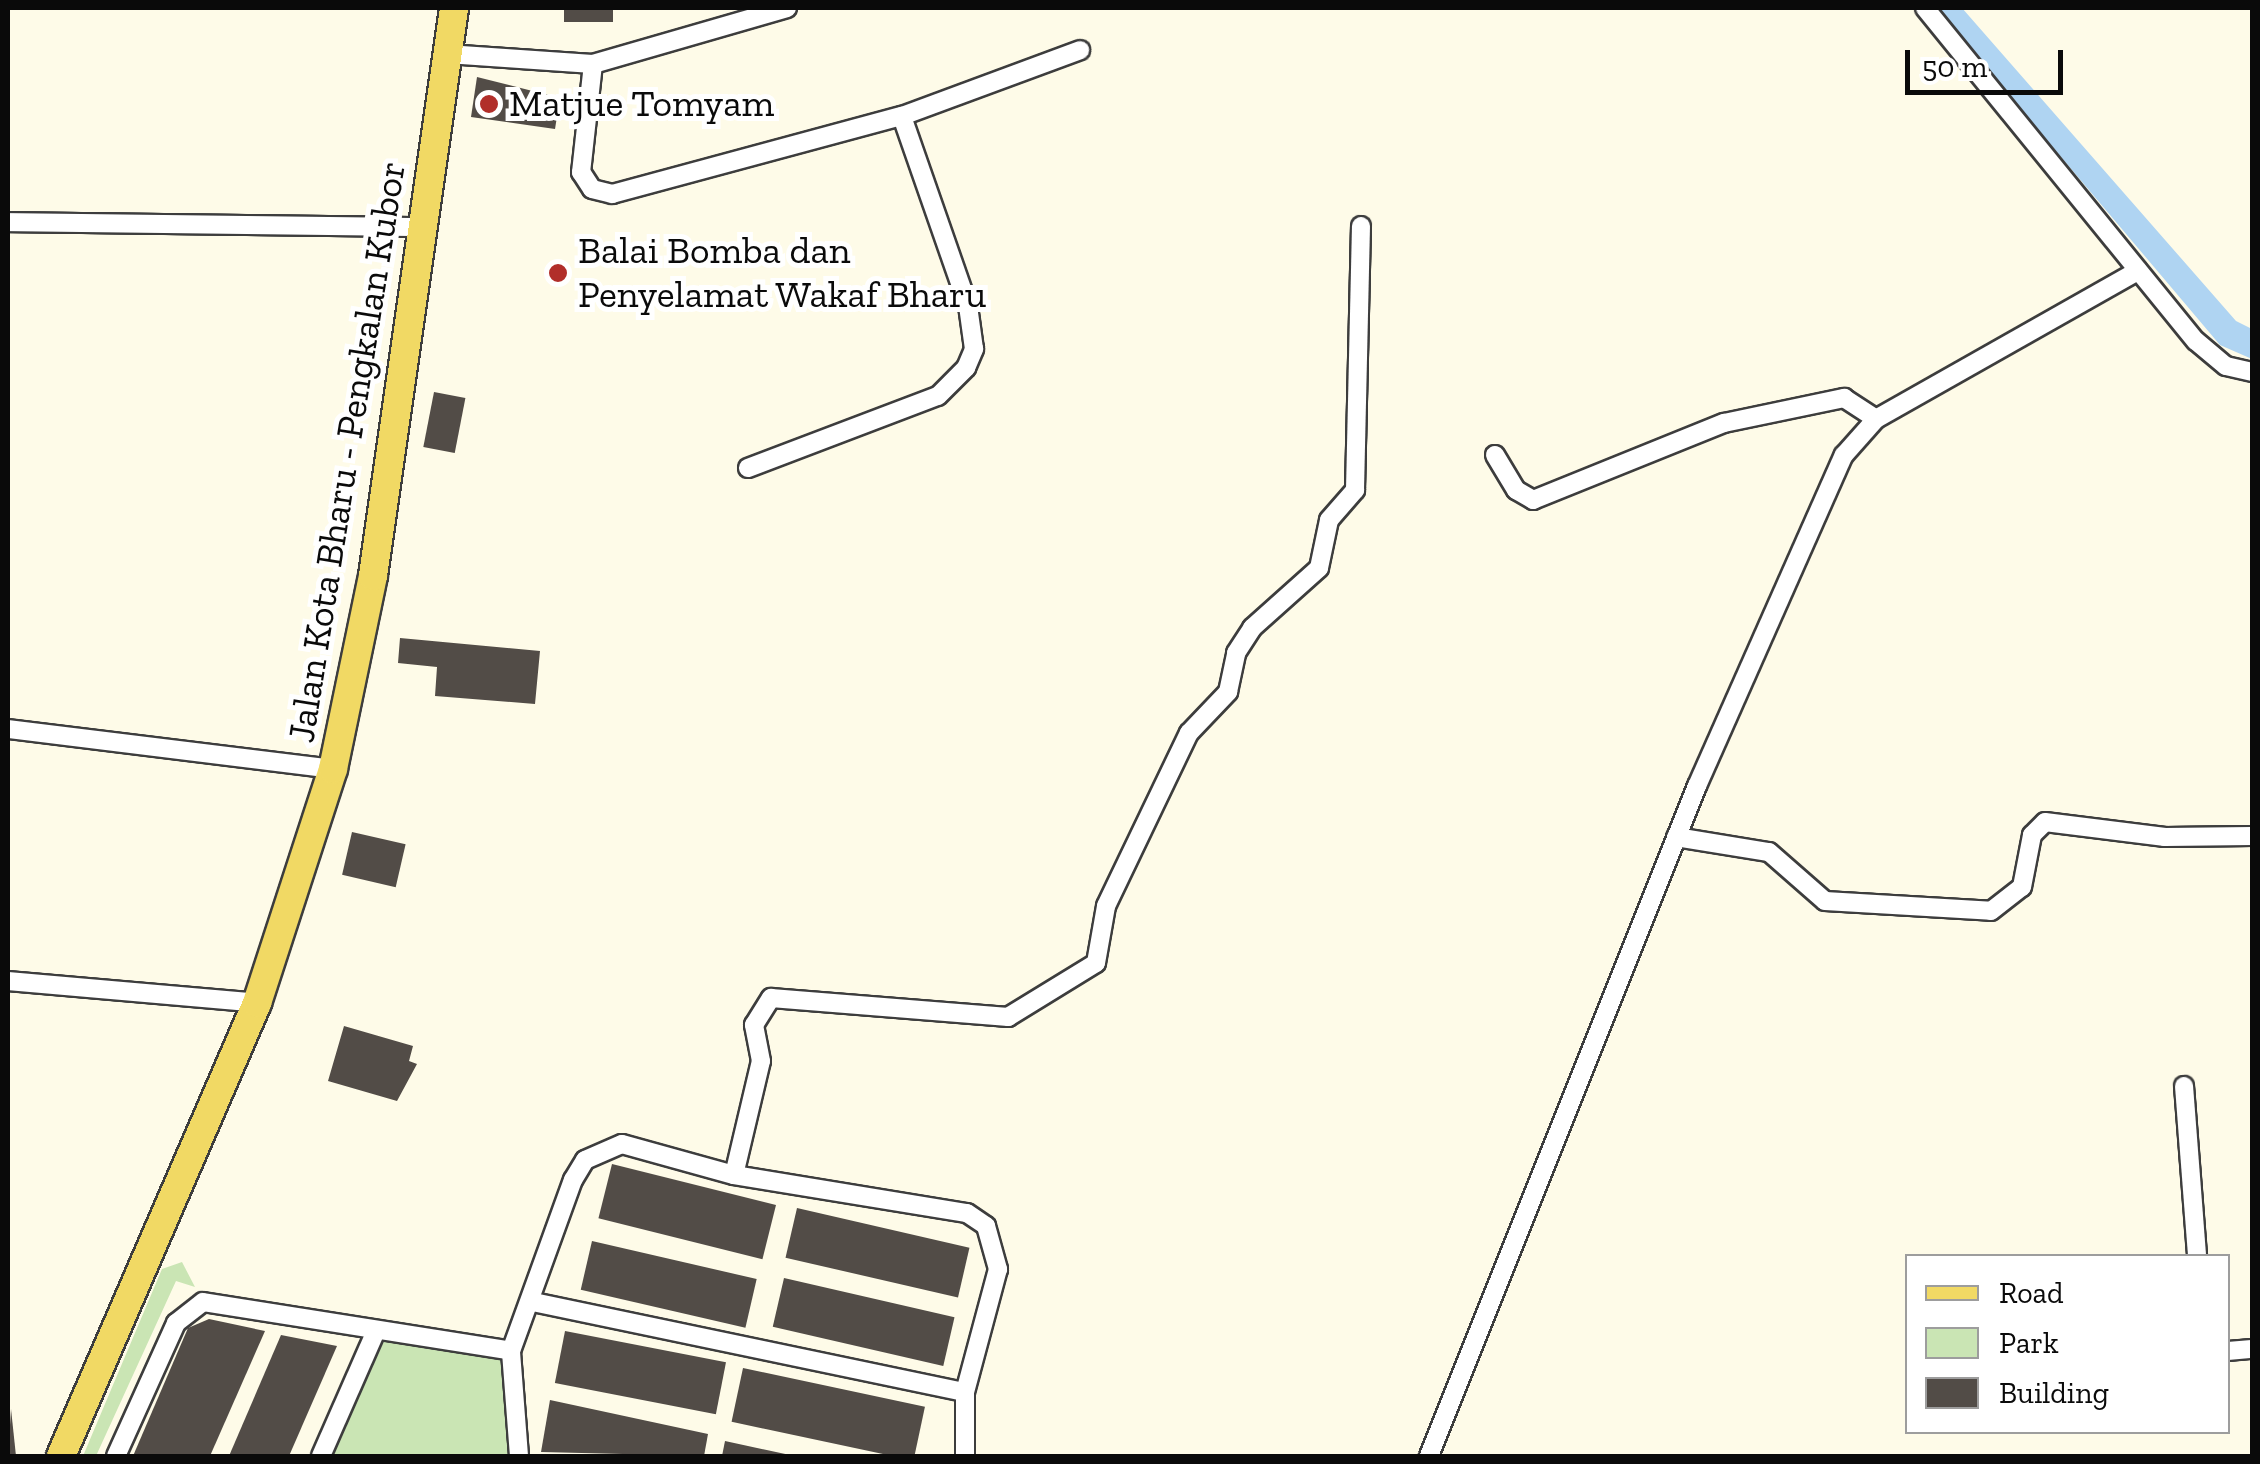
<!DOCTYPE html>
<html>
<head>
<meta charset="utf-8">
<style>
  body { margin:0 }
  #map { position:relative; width:2260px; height:1464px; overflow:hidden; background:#fefbe8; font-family:"Zilla Slab",serif }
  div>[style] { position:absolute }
  .green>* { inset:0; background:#cae5b4 }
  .water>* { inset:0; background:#afd4f2 }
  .building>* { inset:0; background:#524c47; transform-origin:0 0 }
  .roads { filter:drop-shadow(2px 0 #3d3d3d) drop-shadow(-2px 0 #3d3d3d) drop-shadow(0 2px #3d3d3d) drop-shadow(0 -2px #3d3d3d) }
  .minor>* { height:18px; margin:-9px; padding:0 9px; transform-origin:9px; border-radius:9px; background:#fff }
  .primary>* { height:28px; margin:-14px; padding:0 14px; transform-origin:14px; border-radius:14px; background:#f1d964 }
  .dots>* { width:28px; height:28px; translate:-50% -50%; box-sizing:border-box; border:5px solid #fff; border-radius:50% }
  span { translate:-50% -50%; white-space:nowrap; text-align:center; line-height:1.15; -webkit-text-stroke:10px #fff; paint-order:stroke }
  .poi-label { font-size:38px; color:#0a0a0a }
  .left { translate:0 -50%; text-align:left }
  .street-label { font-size:38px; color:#0a0a0a }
  .frame { position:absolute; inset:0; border:10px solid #0a0a0a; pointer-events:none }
  .legend { position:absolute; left:1905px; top:1254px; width:325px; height:180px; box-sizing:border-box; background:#fff; border:2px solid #9d9d9d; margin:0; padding:12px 18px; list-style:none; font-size:30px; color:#0a0a0a }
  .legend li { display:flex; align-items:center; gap:20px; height:50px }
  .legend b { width:50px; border:2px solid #9d9d9d }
  .scale { position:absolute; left:1905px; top:50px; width:158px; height:45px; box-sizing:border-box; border:5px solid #0a0a0a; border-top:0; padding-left:12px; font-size:30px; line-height:35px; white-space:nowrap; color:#0a0a0a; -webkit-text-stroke:8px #fff; paint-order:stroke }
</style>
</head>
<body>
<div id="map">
  <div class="green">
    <i style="clip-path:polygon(182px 1262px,195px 1287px,176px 1281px,96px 1456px,83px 1456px,162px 1269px)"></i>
    <i style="clip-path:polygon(376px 1331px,511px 1350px,519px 1456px,321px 1456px)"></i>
  </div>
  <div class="water">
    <i style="clip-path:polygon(1935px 8px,1962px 8px,2236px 321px,2252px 329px,2252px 359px,2220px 345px)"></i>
  </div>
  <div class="building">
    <i style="left:564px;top:8px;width:49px;height:14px"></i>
    <i style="clip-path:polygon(477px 77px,560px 98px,555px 129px,471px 117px)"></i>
    <i style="left:434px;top:392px;width:32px;height:56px;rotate:11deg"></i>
    <i style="clip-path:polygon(400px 638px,540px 651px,535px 704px,435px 696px,437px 667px,398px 663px)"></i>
    <i style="left:352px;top:832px;width:55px;height:44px;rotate:13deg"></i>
    <i style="clip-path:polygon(344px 1026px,413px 1046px,409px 1061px,417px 1064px,397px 1101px,328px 1081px)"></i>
    <i style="left:612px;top:1164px;width:169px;height:56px;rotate:14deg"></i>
    <i style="left:797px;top:1208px;width:177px;height:51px;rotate:13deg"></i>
    <i style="left:592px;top:1241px;width:169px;height:50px;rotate:13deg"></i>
    <i style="left:784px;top:1278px;width:175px;height:50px;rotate:13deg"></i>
    <i style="clip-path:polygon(209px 1319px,265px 1331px,210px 1456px,133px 1456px,188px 1328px)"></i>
    <i style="left:565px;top:1331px;width:164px;height:53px;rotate:11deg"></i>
    <i style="clip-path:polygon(281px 1335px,337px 1346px,289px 1456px,229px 1456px)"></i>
    <i style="left:743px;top:1368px;width:186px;height:55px;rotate:12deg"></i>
    <i style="clip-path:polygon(550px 1400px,708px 1434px,704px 1456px,541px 1452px)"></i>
    <i style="clip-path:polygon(11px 1409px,16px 1456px,8px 1456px)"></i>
    <i style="clip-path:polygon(725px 1441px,790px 1455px,790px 1456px,722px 1456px)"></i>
  </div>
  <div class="roads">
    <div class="minor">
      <i style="left:1925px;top:8px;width:429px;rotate:50.9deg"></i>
      <i style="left:2196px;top:341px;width:39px;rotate:40deg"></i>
      <i style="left:2226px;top:366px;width:27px;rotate:13deg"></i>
      <i style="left:447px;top:54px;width:146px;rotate:3.9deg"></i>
      <i style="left:593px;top:64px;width:202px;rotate:-16.1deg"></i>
      <i style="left:593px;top:64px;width:109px;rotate:96.3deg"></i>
      <i style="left:581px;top:172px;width:20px;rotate:57deg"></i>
      <i style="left:592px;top:189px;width:21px;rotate:14deg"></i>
      <i style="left:612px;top:194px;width:300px;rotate:-15.1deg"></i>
      <i style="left:902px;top:116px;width:190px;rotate:-20.3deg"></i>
      <i style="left:8px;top:222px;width:415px;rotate:0.7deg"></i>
      <i style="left:1495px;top:455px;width:41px;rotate:59deg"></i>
      <i style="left:1516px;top:490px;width:20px;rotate:30deg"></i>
      <i style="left:1533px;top:500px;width:206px;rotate:-22deg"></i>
      <i style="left:1724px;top:423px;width:123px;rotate:-11.8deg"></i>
      <i style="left:1844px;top:398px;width:38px;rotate:33deg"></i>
      <i style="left:748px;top:468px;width:203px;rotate:-20.8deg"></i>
      <i style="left:938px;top:396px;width:40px;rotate:-45deg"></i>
      <i style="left:966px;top:368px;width:21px;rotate:-67deg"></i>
      <i style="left:974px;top:349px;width:43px;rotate:-97.9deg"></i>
      <i style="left:968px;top:306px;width:201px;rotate:-109.2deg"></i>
      <i style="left:8px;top:729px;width:327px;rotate:7deg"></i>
      <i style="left:1676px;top:837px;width:94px;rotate:9.2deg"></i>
      <i style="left:1769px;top:852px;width:74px;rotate:41.2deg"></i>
      <i style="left:1825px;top:901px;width:166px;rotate:3.4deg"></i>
      <i style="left:1991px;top:911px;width:39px;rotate:-38deg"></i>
      <i style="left:2022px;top:887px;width:53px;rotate:-79.1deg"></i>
      <i style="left:2032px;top:835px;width:18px;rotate:-45deg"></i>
      <i style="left:2045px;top:822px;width:121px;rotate:7.1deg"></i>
      <i style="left:2165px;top:837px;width:87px;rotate:-0.7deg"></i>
      <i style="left:8px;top:981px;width:250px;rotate:5deg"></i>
      <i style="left:2184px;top:1086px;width:170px;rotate:85.6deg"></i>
      <i style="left:734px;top:1175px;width:117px;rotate:-76.7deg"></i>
      <i style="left:761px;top:1061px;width:37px;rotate:-101deg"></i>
      <i style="left:754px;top:1025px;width:32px;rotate:-58deg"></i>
      <i style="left:771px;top:998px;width:238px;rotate:4.6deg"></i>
      <i style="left:1008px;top:1017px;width:103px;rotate:-31.5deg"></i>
      <i style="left:1096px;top:963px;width:58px;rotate:-80deg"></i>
      <i style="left:1106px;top:906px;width:192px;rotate:-64.4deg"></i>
      <i style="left:1189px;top:733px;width:57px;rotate:-46.4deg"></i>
      <i style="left:1228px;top:692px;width:40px;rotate:-78deg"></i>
      <i style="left:1236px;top:653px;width:30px;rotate:-57deg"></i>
      <i style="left:1252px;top:628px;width:90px;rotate:-41.8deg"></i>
      <i style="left:1319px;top:568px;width:49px;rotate:-78.2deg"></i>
      <i style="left:1329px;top:520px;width:40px;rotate:-49deg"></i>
      <i style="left:1355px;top:490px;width:264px;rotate:-88.7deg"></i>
      <i style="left:533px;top:1302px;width:441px;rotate:11.8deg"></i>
      <i style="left:2228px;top:1351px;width:24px;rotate:-5deg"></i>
      <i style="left:116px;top:1456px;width:146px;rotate:-65.7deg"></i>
      <i style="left:176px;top:1323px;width:34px;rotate:-38deg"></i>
      <i style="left:203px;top:1302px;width:312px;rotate:9deg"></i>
      <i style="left:321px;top:1456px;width:137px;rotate:-66.3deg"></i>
      <i style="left:519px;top:1456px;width:105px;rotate:-94.4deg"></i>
      <i style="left:511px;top:1351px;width:182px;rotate:-70.1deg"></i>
      <i style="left:573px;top:1180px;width:23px;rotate:-59deg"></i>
      <i style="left:585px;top:1160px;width:40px;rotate:-23.4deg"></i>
      <i style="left:622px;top:1144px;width:116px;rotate:15.5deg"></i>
      <i style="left:734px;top:1175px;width:236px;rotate:9.3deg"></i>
      <i style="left:967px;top:1213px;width:23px;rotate:34deg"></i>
      <i style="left:986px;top:1226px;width:45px;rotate:74.4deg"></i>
      <i style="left:998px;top:1269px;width:127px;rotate:105deg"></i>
      <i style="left:965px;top:1392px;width:64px;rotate:90deg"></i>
      <i style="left:1429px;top:1456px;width:722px;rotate:-68.2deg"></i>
      <i style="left:1697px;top:786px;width:362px;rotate:-66.1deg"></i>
      <i style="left:1844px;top:455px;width:48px;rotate:-48.4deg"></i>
      <i style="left:1876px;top:419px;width:301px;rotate:-29.5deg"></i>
    </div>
    <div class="primary">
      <i style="left:61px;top:1456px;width:494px;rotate:-66.6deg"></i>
      <i style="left:257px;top:1003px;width:246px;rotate:-72deg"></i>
      <i style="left:333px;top:769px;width:197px;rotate:-78.3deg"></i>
      <i style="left:373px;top:576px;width:574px;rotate:-81.88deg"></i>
    </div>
  </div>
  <div class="dots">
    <i style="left:489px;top:104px;background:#b12e2a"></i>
    <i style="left:558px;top:273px;background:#b12e2a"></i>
  </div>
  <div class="poi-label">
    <span class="left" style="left:509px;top:104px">Matjue Tomyam</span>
    <span class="left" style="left:578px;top:273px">Balai Bomba dan<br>Penyelamat Wakaf Bharu</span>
  </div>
  <div class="street-label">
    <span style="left:347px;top:452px;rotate:-81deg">Jalan Kota Bharu - Pengkalan Kubor</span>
  </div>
  <div class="frame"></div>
  <ul class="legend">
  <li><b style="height:12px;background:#f1d964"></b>Road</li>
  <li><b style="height:28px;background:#cae5b4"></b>Park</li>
  <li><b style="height:28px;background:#524c47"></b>Building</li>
  </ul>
  <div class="scale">50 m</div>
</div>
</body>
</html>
